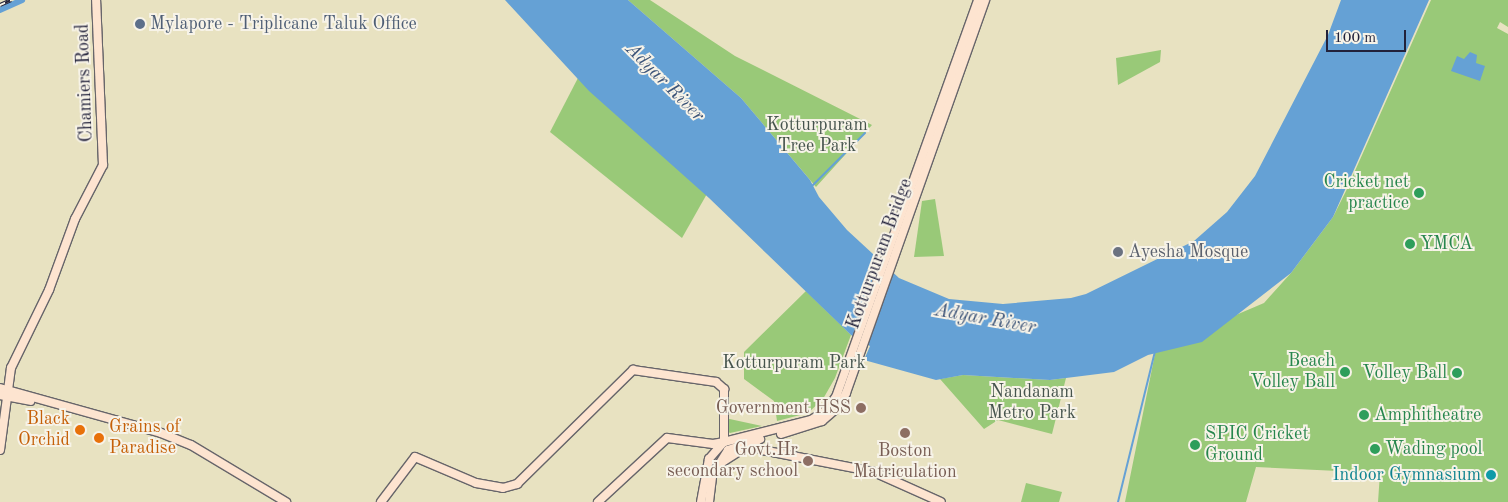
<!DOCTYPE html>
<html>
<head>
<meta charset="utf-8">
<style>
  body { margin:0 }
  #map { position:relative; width:1508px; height:502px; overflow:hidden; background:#e8e2c1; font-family:"Old Standard TT",serif }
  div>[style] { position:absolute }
  .green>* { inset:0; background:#99c978 }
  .water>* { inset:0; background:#65a1d5 }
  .stream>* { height:2px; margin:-1px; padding:0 1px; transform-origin:1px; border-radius:1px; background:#65a1d5 }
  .canal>* { height:5.5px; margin:-2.75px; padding:0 2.75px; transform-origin:2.75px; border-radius:2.75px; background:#65a1d5 }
  .roads { filter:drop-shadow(1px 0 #67656a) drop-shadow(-1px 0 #67656a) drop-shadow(0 1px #67656a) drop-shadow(0 -1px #67656a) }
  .secondary>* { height:8px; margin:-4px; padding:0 4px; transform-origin:4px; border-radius:4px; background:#fde4d0 }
  .rail>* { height:4px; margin-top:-2px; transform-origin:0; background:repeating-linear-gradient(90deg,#f7f3e8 0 5.5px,#22223b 0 11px); box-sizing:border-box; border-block:1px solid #22223b }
  .dots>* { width:14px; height:14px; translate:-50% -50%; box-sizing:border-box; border:2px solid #f7f3e8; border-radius:50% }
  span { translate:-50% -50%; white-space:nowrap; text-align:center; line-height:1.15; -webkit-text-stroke:4px #f7f3e8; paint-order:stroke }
  .service-label { font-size:18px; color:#4e5e75 }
  .left { translate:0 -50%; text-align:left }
  .street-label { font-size:18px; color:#22223b }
  .park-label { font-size:18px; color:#46544d }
  .leisure-label { font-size:18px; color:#27864d }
  .right { translate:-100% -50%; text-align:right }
  .worship-label { font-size:18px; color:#5b616d }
  .education-label { font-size:18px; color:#785e54 }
  .food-label { font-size:18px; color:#c56008 }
  .culture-label { font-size:18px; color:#0d838f }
  .water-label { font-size:19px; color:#3d5579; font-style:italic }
  .scale { position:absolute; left:1326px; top:30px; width:80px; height:22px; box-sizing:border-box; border:2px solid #22223b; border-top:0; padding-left:6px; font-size:15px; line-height:18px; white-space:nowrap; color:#22223b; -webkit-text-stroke:4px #f7f3e8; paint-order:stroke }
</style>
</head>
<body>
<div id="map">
  <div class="green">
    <i style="clip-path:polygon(628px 0,650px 0,735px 56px,872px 125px,816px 187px,741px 98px)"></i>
    <i style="clip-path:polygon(1431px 0,1508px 0,1508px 27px,1500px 22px,1497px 28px,1508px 34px,1508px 502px,1378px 502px,1380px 473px,1256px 467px,1246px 502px,1125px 502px,1156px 349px,1264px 303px,1291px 273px,1333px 217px,1346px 191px)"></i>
    <i style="clip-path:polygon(1161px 50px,1160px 62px,1118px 85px,1116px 58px)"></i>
    <i style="clip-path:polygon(579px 76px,708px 192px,682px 238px,550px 132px)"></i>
    <i style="clip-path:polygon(935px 199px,944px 256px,914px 257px,922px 201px)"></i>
    <i style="clip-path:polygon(806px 291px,851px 335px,835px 378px,823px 399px,808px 413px,777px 421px,774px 401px,744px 379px,744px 352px)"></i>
    <i style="clip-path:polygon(963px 375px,1050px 380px,1066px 378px,1052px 434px,998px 420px,984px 429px,940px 379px)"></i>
    <i style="clip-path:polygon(725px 418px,762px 426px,730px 433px,724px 429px)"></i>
    <i style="clip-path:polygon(1026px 483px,1062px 492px,1059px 502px,1021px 502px)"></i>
  </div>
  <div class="water">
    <i style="clip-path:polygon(505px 0,628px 0,741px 98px,810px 180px,819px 197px,847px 230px,899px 278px,949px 299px,1003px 304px,1071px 298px,1086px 294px,1194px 241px,1227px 212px,1255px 176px,1328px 35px,1341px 0,1429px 0,1333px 217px,1291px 273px,1202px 342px,1148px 355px,1114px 372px,1050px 380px,963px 375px,936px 380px,864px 360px,870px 346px,851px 335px,709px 198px,589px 91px)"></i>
    <i style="clip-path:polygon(1470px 52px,1477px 55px,1476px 63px,1485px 66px,1480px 81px,1451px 71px,1457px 56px,1464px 59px)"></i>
  </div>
  <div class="stream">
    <i style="left:812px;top:186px;width:75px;rotate:-45deg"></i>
    <i style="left:1118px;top:502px;width:155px;rotate:-76.2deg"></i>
  </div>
  <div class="canal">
    <i style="left:0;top:10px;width:24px;rotate:-24deg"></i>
  </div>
  <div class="roads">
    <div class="secondary">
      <i style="left:0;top:388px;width:167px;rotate:15.6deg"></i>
      <i style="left:161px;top:433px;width:32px;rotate:22deg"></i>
      <i style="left:191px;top:445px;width:111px;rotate:31deg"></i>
      <i style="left:0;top:395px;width:31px;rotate:11deg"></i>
      <i style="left:781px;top:434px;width:43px;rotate:-17.6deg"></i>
      <i style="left:822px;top:421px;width:21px;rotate:-41deg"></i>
      <i style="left:838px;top:407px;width:16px;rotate:-60deg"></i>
      <i style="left:846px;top:393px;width:417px;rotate:-70.5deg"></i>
      <i style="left:754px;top:444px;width:10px;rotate:37deg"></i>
      <i style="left:762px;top:450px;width:114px;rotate:11.1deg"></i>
      <i style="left:874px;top:472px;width:73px;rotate:24.1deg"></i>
      <i style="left:0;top:450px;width:83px;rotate:-82.4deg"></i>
      <i style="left:11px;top:368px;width:87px;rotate:-64deg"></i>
      <i style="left:49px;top:290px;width:76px;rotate:-69.9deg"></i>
      <i style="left:75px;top:219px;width:61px;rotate:-62.6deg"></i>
      <i style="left:103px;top:165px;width:165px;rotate:-92.4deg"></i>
      <i style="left:721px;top:463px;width:27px;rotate:-33deg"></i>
      <i style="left:713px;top:474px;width:28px;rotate:-58deg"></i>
      <i style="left:728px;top:450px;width:34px;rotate:-19deg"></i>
      <i style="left:381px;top:502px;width:56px;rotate:-52.9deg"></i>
      <i style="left:415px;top:457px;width:66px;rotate:23.1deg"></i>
      <i style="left:476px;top:483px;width:27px;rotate:10deg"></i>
      <i style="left:503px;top:488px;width:15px;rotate:-16deg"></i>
      <i style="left:517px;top:484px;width:163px;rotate:-44.5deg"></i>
      <i style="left:633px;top:370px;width:84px;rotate:8.2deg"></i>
      <i style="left:716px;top:382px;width:11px;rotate:41deg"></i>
      <i style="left:724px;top:389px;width:53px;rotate:90deg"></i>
      <i style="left:724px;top:442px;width:11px;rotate:170deg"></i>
      <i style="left:713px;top:444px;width:46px;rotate:-172.6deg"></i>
      <i style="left:667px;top:438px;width:94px;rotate:137.2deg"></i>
      <i style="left:701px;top:502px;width:44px;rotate:-79.5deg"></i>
      <i style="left:709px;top:459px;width:23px;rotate:-49deg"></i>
      <i style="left:724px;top:442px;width:90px;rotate:-14.2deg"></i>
      <i style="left:811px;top:420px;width:17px;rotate:-33deg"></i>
      <i style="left:825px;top:411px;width:18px;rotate:-52deg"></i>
      <i style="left:836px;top:397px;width:422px;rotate:-70.3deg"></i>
      <i style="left:709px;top:502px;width:32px;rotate:-83deg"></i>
    </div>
  </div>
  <div class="rail">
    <i style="left:0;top:5px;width:12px;rotate:-24deg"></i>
  </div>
  <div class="dots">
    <i style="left:140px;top:24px;background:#5c6f8a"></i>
    <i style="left:1419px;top:193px;background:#2e9e5b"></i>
    <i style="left:1410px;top:244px;background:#2e9e5b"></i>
    <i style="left:1118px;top:252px;background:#6b7280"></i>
    <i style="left:1345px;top:372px;background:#2e9e5b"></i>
    <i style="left:1457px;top:373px;background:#2e9e5b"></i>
    <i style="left:861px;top:408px;background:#8d6e63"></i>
    <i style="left:1364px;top:415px;background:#2e9e5b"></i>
    <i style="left:80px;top:430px;background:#e8710a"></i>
    <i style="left:905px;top:433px;background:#8d6e63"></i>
    <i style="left:99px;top:438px;background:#e8710a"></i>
    <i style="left:1195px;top:445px;background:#2e9e5b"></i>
    <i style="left:1375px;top:449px;background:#2e9e5b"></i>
    <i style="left:808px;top:461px;background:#8d6e63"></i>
    <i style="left:1491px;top:475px;background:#0f9aa8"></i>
  </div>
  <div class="service-label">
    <span class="left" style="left:150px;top:24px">Mylapore - Triplicane Taluk Office</span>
  </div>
  <div class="street-label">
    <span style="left:85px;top:83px;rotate:-92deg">Chamiers Road</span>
    <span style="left:880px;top:254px;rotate:-70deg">Kotturpuram Bridge</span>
  </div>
  <div class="park-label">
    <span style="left:817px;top:136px">Kotturpuram<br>Tree Park</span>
    <span style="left:794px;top:363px">Kotturpuram Park</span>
    <span style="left:1032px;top:403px">Nandanam<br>Metro Park</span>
  </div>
  <div class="leisure-label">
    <span class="right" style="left:1409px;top:193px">Cricket net<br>practice</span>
    <span class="left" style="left:1420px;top:244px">YMCA</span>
    <span class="right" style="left:1335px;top:372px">Beach<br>Volley Ball</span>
    <span class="right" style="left:1447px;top:373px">Volley Ball</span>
    <span class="left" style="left:1374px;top:415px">Amphitheatre</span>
    <span class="left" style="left:1205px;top:445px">SPIC Cricket<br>Ground</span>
    <span class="left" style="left:1385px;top:449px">Wading pool</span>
  </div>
  <div class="worship-label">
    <span class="left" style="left:1128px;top:252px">Ayesha Mosque</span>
  </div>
  <div class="education-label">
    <span class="right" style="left:851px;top:408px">Government HSS</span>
    <span class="right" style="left:798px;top:461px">Govt.Hr<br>secondary school</span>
    <span style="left:905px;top:462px">Boston<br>Matriculation</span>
  </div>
  <div class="food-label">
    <span class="right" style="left:70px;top:430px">Black<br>Orchid</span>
    <span class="left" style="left:109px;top:438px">Grains of<br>Paradise</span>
  </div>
  <div class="culture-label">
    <span class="right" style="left:1481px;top:475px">Indoor Gymnasium</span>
  </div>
  <div class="water-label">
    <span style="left:664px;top:83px;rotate:45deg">Adyar River</span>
    <span style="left:985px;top:320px;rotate:10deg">Adyar River</span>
  </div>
  <div class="scale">100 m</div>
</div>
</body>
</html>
